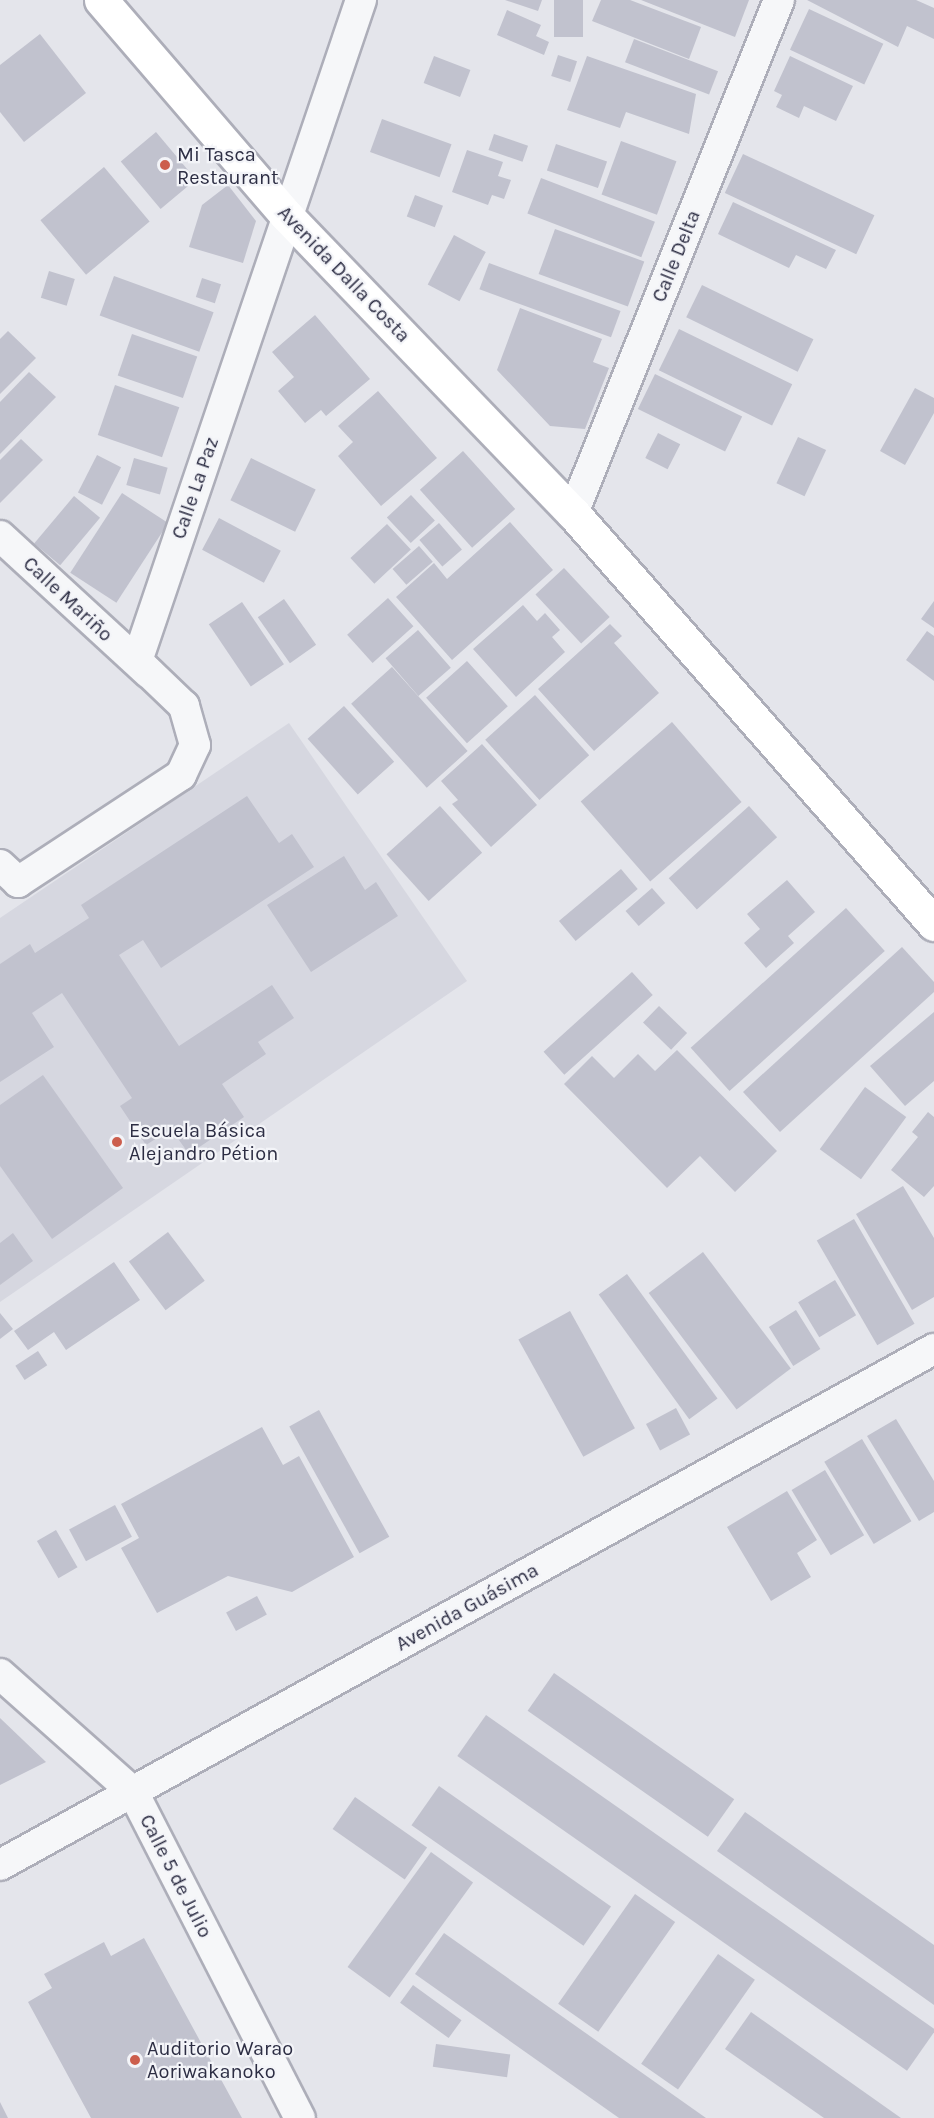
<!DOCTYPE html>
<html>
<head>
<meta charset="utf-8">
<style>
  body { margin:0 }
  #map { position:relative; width:934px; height:2118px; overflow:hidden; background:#e4e5eb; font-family:Karla,sans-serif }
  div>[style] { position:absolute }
  .built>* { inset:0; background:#d6d7e0 }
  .building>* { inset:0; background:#c1c2ce; transform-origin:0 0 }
  .roads { filter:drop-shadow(2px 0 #adaeb9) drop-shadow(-2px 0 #adaeb9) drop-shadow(0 2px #adaeb9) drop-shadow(0 -2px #adaeb9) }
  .street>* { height:30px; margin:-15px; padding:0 15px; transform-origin:15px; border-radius:15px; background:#f6f7f9 }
  .secondary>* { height:33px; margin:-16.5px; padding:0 16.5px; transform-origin:16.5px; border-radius:16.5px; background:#fff }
  .dots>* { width:16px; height:16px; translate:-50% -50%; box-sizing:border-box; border:3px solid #f3f4f8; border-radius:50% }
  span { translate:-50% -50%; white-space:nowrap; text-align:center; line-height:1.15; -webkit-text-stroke:4.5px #f3f4f8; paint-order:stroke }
  .poi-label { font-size:20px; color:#2c2d43 }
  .left { translate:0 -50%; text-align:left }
  .street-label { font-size:20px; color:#2c2d43 }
</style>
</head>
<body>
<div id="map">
  <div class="built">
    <i style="clip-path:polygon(289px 723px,467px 981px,0 1302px,0 918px)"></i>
  </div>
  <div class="building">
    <i style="clip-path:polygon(505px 0,542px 0,538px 11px)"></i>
    <i style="left:554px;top:0;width:29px;height:37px"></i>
    <i style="clip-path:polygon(601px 0,630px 0,701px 27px,689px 59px,592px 21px)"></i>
    <i style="clip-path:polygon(641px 0,749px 0,735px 37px)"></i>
    <i style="clip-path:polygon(807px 0,916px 0,934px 8px,934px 39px,907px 26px,898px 47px)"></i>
    <i style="left:809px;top:9px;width:82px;height:45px;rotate:25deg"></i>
    <i style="clip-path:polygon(507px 10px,541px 25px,536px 36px,549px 42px,544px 55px,497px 35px)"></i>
    <i style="clip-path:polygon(40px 34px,86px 93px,24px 142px,0 112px,0 65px)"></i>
    <i style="left:634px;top:39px;width:90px;height:25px;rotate:21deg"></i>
    <i style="left:558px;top:55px;width:20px;height:22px;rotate:18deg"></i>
    <i style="left:434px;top:56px;width:39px;height:29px;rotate:21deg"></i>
    <i style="clip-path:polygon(587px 56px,696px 94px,689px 134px,626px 112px,620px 128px,567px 110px)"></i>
    <i style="clip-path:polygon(790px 56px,853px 86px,836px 121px,804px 106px,799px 118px,776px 107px,782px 95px,774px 91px)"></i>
    <i style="left:382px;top:119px;width:74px;height:35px;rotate:20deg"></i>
    <i style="left:156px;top:132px;width:62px;height:46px;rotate:50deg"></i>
    <i style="left:494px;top:134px;width:36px;height:17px;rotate:19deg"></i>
    <i style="left:621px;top:141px;width:59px;height:57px;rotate:20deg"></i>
    <i style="left:556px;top:144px;width:54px;height:28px;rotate:19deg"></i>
    <i style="clip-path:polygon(467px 150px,503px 162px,498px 176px,511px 180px,504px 199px,492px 195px,488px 205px,452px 192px)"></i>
    <i style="left:743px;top:154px;width:145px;height:43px;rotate:25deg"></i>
    <i style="left:104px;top:167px;width:71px;height:83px;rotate:50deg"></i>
    <i style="left:541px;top:178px;width:122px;height:38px;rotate:21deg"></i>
    <i style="clip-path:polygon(228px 185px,256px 221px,243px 263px,189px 247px,202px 205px)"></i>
    <i style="left:415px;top:195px;width:30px;height:23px;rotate:21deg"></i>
    <i style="clip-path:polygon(733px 202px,836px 250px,826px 269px,796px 255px,789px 268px,718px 234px)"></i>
    <i style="left:555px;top:229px;width:95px;height:48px;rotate:20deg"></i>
    <i style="left:454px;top:235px;width:36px;height:56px;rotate:28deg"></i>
    <i style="left:489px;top:263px;width:140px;height:28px;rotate:20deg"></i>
    <i style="left:49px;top:271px;width:27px;height:28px;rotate:17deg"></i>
    <i style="left:114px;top:276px;width:106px;height:42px;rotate:20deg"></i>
    <i style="left:202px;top:278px;width:20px;height:20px;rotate:18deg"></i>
    <i style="left:702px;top:285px;width:124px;height:36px;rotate:26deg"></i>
    <i style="clip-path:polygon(520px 308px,602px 339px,593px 362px,609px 368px,585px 429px,550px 426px,497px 370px)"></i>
    <i style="clip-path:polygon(315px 315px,370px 379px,326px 416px,321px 410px,305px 423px,278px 391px,294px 377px,272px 352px)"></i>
    <i style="left:679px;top:329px;width:126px;height:46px;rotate:26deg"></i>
    <i style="clip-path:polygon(8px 331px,36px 358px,0 394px,0 339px)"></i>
    <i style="left:132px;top:334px;width:69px;height:44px;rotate:19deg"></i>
    <i style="clip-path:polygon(29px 372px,56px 397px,0 454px,0 402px)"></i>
    <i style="left:655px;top:374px;width:97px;height:39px;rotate:26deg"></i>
    <i style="left:115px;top:385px;width:68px;height:53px;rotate:19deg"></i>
    <i style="clip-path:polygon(915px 388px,934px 398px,934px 413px,905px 465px,880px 451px)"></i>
    <i style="clip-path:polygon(378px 391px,437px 458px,381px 506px,338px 456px,353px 442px,338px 426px)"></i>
    <i style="left:658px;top:433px;width:25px;height:28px;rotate:27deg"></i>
    <i style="left:798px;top:437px;width:31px;height:51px;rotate:25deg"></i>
    <i style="clip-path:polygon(21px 439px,43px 460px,0 503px,0 460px)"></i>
    <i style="left:463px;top:451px;width:78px;height:58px;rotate:48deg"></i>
    <i style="left:97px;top:455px;width:27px;height:42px;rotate:27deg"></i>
    <i style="left:134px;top:458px;width:35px;height:28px;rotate:16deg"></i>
    <i style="left:251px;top:458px;width:72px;height:47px;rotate:26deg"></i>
    <i style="left:122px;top:493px;width:55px;height:95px;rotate:33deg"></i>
    <i style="left:411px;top:495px;width:35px;height:33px;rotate:47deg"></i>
    <i style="left:74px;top:496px;width:34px;height:62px;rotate:40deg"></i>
    <i style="left:219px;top:518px;width:70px;height:36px;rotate:28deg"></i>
    <i style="clip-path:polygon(510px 522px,553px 570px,452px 660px,396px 597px,434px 563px,447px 579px)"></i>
    <i style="left:439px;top:523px;width:35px;height:26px;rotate:49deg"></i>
    <i style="left:387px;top:524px;width:35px;height:50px;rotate:47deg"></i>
    <i style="left:419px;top:546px;width:21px;height:35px;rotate:49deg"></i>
    <i style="left:564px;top:568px;width:67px;height:39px;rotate:47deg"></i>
    <i style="left:388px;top:598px;width:38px;height:55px;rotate:48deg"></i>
    <i style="left:284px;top:599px;width:56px;height:32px;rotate:55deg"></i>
    <i style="clip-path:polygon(934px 601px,934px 628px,921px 619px)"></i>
    <i style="left:242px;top:602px;width:75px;height:40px;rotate:56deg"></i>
    <i style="clip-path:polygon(523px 605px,537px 621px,545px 613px,560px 630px,552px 637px,565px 652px,516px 697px,473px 649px)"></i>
    <i style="clip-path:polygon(610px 624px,622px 636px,614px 643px,659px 693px,594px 751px,538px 689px)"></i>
    <i style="left:418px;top:630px;width:50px;height:43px;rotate:49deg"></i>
    <i style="clip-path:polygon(927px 631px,934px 636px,934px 681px,906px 660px)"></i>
    <i style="left:467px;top:661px;width:61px;height:55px;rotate:48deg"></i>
    <i style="left:392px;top:667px;width:113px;height:55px;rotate:48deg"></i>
    <i style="left:535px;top:695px;width:81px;height:67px;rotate:48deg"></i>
    <i style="left:344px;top:706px;width:75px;height:49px;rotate:48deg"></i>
    <i style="left:672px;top:722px;width:106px;height:121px;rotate:49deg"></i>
    <i style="clip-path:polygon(482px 744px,537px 805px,491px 847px,452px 804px,458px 800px,441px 781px)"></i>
    <i style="clip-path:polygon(247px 796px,279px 843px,292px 834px,314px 867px,161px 968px,143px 940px,119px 955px,179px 1046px,272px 985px,294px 1018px,258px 1042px,266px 1054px,222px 1084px,244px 1117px,189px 1154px,171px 1129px,146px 1145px,120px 1106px,132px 1098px,62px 993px,32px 1013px,54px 1047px,0 1082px,0 964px,30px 944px,35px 953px,89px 918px,81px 905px)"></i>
    <i style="left:440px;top:806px;width:63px;height:72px;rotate:48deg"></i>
    <i style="left:749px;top:806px;width:42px;height:108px;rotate:48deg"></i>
    <i style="clip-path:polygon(344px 856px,365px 890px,376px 882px,398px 916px,311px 972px,267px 905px)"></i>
    <i style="left:621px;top:869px;width:26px;height:81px;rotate:50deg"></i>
    <i style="clip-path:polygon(787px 880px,815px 912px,788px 936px,794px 943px,766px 968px,744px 943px,760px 929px,747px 914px)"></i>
    <i style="left:652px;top:888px;width:20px;height:35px;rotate:49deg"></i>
    <i style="left:846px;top:908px;width:58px;height:209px;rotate:48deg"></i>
    <i style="clip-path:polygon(902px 947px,934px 982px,934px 992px,780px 1132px,743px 1092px)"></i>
    <i style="left:632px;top:972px;width:31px;height:119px;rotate:48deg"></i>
    <i style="left:659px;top:1006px;width:39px;height:23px;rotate:44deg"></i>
    <i style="clip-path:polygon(934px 1012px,934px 1081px,905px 1106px,870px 1066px)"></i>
    <i style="clip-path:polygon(677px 1050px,777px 1151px,735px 1192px,700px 1156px,667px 1188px,564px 1084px,592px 1056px,614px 1078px,638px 1054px,655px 1071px)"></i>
    <i style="clip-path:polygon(43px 1075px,123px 1188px,52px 1239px,0 1166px,0 1105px)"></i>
    <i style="left:865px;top:1087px;width:51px;height:77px;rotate:36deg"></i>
    <i style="clip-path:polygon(928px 1112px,934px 1117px,934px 1186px,924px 1197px,891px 1170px,918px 1137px,912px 1132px)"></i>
    <i style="clip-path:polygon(903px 1186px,934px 1238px,934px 1297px,912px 1310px,856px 1214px)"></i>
    <i style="left:854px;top:1219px;width:121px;height:43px;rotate:60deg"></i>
    <i style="left:168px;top:1232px;width:61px;height:49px;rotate:53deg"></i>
    <i style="clip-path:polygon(13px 1233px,33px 1261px,0 1285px,0 1243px)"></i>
    <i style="left:703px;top:1252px;width:146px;height:68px;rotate:53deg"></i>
    <i style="clip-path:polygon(114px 1262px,140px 1300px,66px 1350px,54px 1332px,28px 1350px,14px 1331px)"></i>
    <i style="left:627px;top:1274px;width:154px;height:35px;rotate:54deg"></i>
    <i style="left:835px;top:1280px;width:41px;height:43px;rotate:59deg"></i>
    <i style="left:796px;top:1310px;width:46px;height:32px;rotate:58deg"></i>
    <i style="left:570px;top:1311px;width:134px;height:59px;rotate:61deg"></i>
    <i style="clip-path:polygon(0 1313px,13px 1329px,0 1339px)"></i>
    <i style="left:38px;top:1351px;width:17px;height:27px;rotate:57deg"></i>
    <i style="left:676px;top:1408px;width:30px;height:34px;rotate:62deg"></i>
    <i style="left:319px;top:1410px;width:145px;height:34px;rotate:61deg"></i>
    <i style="clip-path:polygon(896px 1419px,934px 1481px,934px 1512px,919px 1521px,867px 1436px)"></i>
    <i style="clip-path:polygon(262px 1427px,283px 1465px,299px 1456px,354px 1557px,292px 1592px,228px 1576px,157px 1613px,121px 1548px,139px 1538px,121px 1504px)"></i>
    <i style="left:862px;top:1439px;width:96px;height:44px;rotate:59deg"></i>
    <i style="left:825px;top:1470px;width:76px;height:39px;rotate:59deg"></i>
    <i style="clip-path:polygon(787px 1491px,817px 1540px,797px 1553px,811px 1577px,771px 1601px,727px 1527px)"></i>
    <i style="left:115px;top:1505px;width:36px;height:52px;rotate:62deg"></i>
    <i style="left:56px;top:1530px;width:43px;height:22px;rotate:60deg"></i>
    <i style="left:257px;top:1596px;width:21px;height:35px;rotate:62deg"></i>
    <i style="left:554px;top:1673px;width:220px;height:46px;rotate:35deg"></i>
    <i style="left:486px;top:1715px;width:549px;height:50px;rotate:35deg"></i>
    <i style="clip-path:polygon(0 1718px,46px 1762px,0 1785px)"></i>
    <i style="left:439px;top:1786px;width:210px;height:48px;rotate:35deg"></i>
    <i style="left:355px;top:1797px;width:88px;height:39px;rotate:35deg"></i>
    <i style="clip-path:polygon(745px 1812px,934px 1945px,934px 2005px,717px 1851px)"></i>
    <i style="left:431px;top:1852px;width:52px;height:142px;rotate:36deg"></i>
    <i style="left:635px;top:1894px;width:49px;height:134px;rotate:35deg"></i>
    <i style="clip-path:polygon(444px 1933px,706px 2118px,619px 2118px,415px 1974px)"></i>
    <i style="clip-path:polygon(144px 1938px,242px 2118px,91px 2118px,28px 2002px,52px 1988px,44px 1974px,104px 1942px,111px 1956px)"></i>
    <i style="left:718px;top:1954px;width:45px;height:134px;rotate:35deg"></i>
    <i style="left:413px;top:1985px;width:60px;height:22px;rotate:36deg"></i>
    <i style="clip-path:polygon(751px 2012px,901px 2118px,824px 2118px,725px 2049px)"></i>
    <i style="left:436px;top:2044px;width:75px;height:23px;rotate:8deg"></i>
    <i style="clip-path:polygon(0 2102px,8px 2118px,0 2118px)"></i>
  </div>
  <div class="roads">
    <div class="street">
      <i style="left:573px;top:513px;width:553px;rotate:-68.12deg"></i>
      <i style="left:0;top:536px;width:202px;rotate:42.6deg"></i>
      <i style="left:0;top:865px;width:25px;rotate:43deg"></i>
      <i style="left:18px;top:882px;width:195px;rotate:-33.3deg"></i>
      <i style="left:181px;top:775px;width:33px;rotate:-65deg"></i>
      <i style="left:195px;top:745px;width:41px;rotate:-105.8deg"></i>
      <i style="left:184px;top:706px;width:65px;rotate:-136.2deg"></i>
      <i style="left:137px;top:661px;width:698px;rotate:-71.28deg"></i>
      <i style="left:0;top:1674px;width:178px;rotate:41.6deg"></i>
      <i style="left:133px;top:1792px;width:366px;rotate:62.9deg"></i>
      <i style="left:0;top:1865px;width:1067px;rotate:-28.92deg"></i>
    </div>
    <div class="secondary">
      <i style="left:101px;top:0;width:284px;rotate:49.3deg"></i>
      <i style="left:286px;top:215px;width:414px;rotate:46.1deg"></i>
      <i style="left:573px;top:513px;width:547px;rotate:48.71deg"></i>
    </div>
  </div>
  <div class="dots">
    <i style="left:165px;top:165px;background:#cc5e4d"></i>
    <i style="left:117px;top:1142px;background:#cc5e4d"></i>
    <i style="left:135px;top:2060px;background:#cc5e4d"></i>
  </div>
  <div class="poi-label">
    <span class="left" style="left:177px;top:166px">Mi Tasca<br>Restaurant</span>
    <span class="left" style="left:129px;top:1142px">Escuela Básica<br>Alejandro Pétion</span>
    <span class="left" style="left:147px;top:2060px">Auditorio Warao<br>Aoriwakanoko</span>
  </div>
  <div class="street-label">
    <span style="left:676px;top:256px;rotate:-68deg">Calle Delta</span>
    <span style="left:344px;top:274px;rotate:46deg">Avenida Dalla Costa</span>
    <span style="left:195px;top:488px;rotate:-71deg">Calle La Paz</span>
    <span style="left:68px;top:599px;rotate:43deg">Calle Mariño</span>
    <span style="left:467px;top:1607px;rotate:-29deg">Avenida Guásima</span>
    <span style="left:176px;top:1876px;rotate:63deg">Calle 5 de Julio</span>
  </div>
</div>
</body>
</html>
